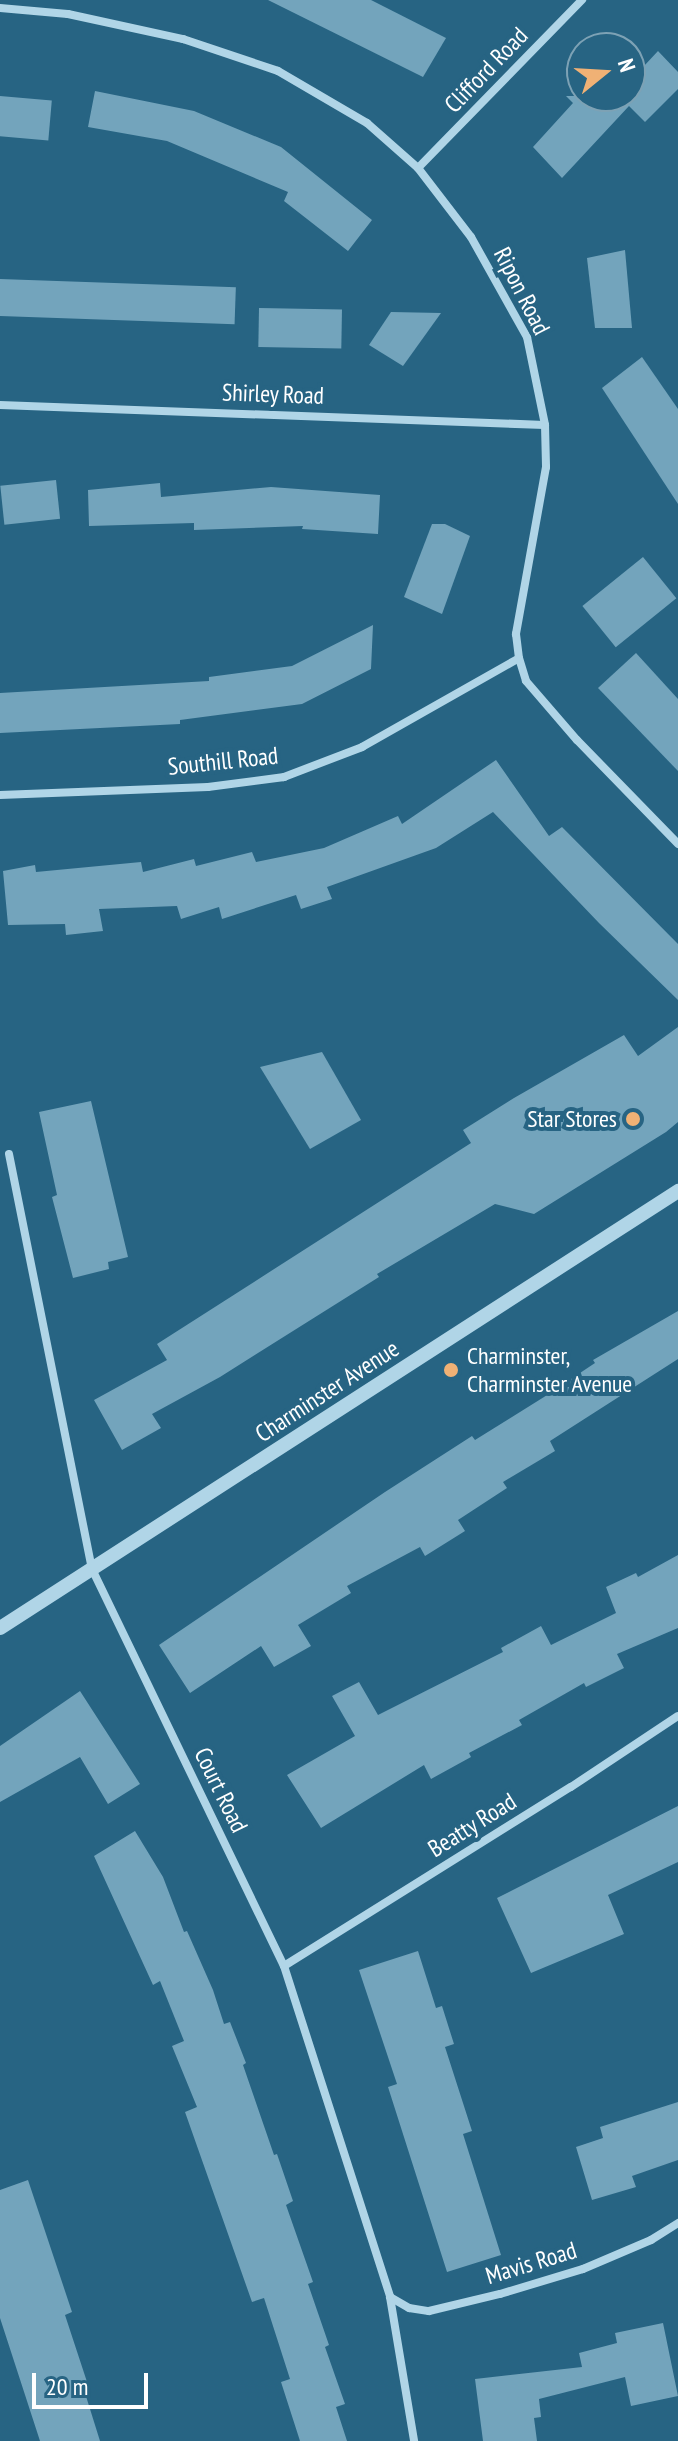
<!DOCTYPE html>
<html>
<head>
<meta charset="utf-8">
<style>
  body { margin:0 }
  #map { position:relative; width:678px; height:2441px; overflow:hidden; background:#276483; font-family:"PT Sans Narrow",sans-serif }
  div>[style] { position:absolute }
  .building>* { inset:0; background:#73a4bc; transform-origin:0 0 }
  .minor>* { height:8px; margin:-4px; padding:0 4px; transform-origin:4px; border-radius:4px; background:#b0d5e7 }
  .tertiary>* { height:14px; margin:-7px; padding:0 7px; transform-origin:7px; border-radius:7px; background:#b0d5e7 }
  .dots>* { width:22px; height:22px; translate:-50% -50%; box-sizing:border-box; border:4px solid #276483; border-radius:50% }
  span { translate:-50% -50%; white-space:nowrap; text-align:center; line-height:1.15; -webkit-text-stroke:8px #276483; paint-order:stroke }
  .street-label { font-size:24px; color:#fff }
  .poi-label { font-size:24px; color:#fff }
  .right { translate:-100% -50%; text-align:right }
  .left { translate:0 -50%; text-align:left }
  .north { position:absolute; left:566px; top:32px; width:80px; height:80px; box-sizing:border-box; background:#276483; border:2px solid #7da2b5; border-radius:50%; rotate:72deg; font-size:22px; font-weight:700; line-height:32px; text-align:center; color:#fff }
  .north::after { content:''; display:block; margin:auto; width:28px; height:36px; background:#f0b175; clip-path:polygon(50% 0,100% 100%,50% 72%,0 100%) }
  .scale { position:absolute; left:32px; top:2373px; width:116px; height:36px; box-sizing:border-box; border:4px solid #fff; border-top:0; padding-left:10px; font-size:24px; line-height:28px; white-space:nowrap; color:#fff; -webkit-text-stroke:6px #276483; paint-order:stroke }
</style>
</head>
<body>
<div id="map">
  <div class="building">
    <i style="clip-path:polygon(268px 0,371px 0,446px 38px,423px 77px)"></i>
    <i style="clip-path:polygon(658px 51px,678px 72px,678px 89px,645px 122px,629px 106px,562px 178px,533px 147px,573px 103px,566px 96px,630px 96px,630px 81px)"></i>
    <i style="clip-path:polygon(95px 91px,194px 111px,281px 147px,372px 220px,348px 251px,284px 201px,288px 192px,167px 141px,88px 127px)"></i>
    <i style="left:0;top:96px;width:52px;height:40px;rotate:5deg"></i>
    <i style="clip-path:polygon(625px 250px,632px 328px,595px 328px,587px 258px)"></i>
    <i style="left:0;top:279px;width:236px;height:37px;rotate:2deg"></i>
    <i style="left:259px;top:308px;width:83px;height:39px;rotate:1deg"></i>
    <i style="clip-path:polygon(391px 312px,441px 313px,403px 366px,369px 345px)"></i>
    <i style="clip-path:polygon(642px 357px,678px 409px,678px 504px,602px 388px)"></i>
    <i style="left:56px;top:480px;width:39px;height:56px;rotate:84deg"></i>
    <i style="clip-path:polygon(160px 483px,161px 497px,271px 487px,380px 495px,378px 534px,302px 529px,303px 526px,194px 530px,194px 523px,89px 526px,88px 490px)"></i>
    <i style="clip-path:polygon(432px 524px,445px 524px,470px 536px,442px 614px,404px 597px)"></i>
    <i style="left:643px;top:557px;width:53px;height:78px;rotate:51deg"></i>
    <i style="clip-path:polygon(373px 625px,371px 669px,302px 704px,180px 720px,180px 724px,0 733px,0 693px,209px 681px,209px 677px,292px 666px)"></i>
    <i style="clip-path:polygon(636px 653px,678px 699px,678px 771px,598px 688px)"></i>
    <i style="clip-path:polygon(496px 760px,549px 836px,562px 827px,678px 944px,678px 1000px,599px 923px,493px 812px,436px 848px,327px 887px,332px 899px,301px 909px,296px 895px,222px 919px,219px 907px,181px 919px,177px 906px,99px 909px,103px 931px,66px 935px,65px 924px,8px 925px,3px 871px,35px 865px,36px 872px,141px 862px,143px 872px,194px 859px,196px 866px,252px 852px,256px 862px,324px 848px,398px 816px,402px 824px)"></i>
    <i style="clip-path:polygon(678px 1027px,678px 1122px,666px 1132px,534px 1214px,495px 1204px,377px 1274px,379px 1277px,220px 1377px,152px 1414px,161px 1428px,122px 1450px,94px 1400px,167px 1360px,157px 1344px,471px 1143px,463px 1130px,514px 1098px,624px 1035px,638px 1056px)"></i>
    <i style="clip-path:polygon(322px 1052px,361px 1120px,310px 1149px,260px 1067px)"></i>
    <i style="clip-path:polygon(91px 1101px,128px 1257px,108px 1262px,109px 1269px,73px 1278px,52px 1197px,57px 1195px,39px 1112px)"></i>
    <i style="clip-path:polygon(678px 1311px,678px 1359px,550px 1441px,555px 1451px,503px 1482px,507px 1488px,458px 1520px,465px 1531px,425px 1556px,420px 1547px,347px 1586px,351px 1593px,298px 1625px,311px 1646px,274px 1667px,261px 1646px,190px 1693px,159px 1645px,385px 1492px,472px 1436px,475px 1440px,544px 1397px,595px 1363px,593px 1360px)"></i>
    <i style="clip-path:polygon(678px 1555px,678px 1628px,617px 1654px,624px 1668px,586px 1687px,584px 1683px,519px 1720px,522px 1725px,469px 1753px,471px 1757px,431px 1779px,424px 1765px,321px 1828px,287px 1775px,355px 1736px,332px 1696px,359px 1682px,378px 1715px,503px 1652px,501px 1648px,541px 1626px,551px 1645px,616px 1613px,606px 1587px,636px 1573px,638px 1577px)"></i>
    <i style="clip-path:polygon(80px 1691px,140px 1784px,108px 1804px,80px 1757px,0 1802px,0 1746px)"></i>
    <i style="clip-path:polygon(678px 1806px,678px 1862px,608px 1895px,624px 1934px,531px 1973px,497px 1898px)"></i>
    <i style="clip-path:polygon(135px 1831px,163px 1877px,184px 1932px,187px 1931px,213px 1990px,224px 2024px,230px 2022px,246px 2063px,243px 2065px,274px 2155px,277px 2154px,293px 2201px,286px 2205px,313px 2282px,308px 2284px,329px 2345px,325px 2347px,345px 2404px,336px 2407px,347px 2441px,300px 2441px,281px 2382px,290px 2379px,264px 2298px,252px 2302px,185px 2112px,197px 2107px,172px 2046px,184px 2041px,160px 1981px,153px 1985px,94px 1856px)"></i>
    <i style="clip-path:polygon(418px 1951px,436px 2008px,442px 2006px,454px 2044px,445px 2047px,472px 2131px,463px 2134px,501px 2255px,447px 2272px,388px 2087px,397px 2084px,359px 1970px)"></i>
    <i style="clip-path:polygon(678px 2102px,678px 2160px,632px 2176px,636px 2187px,592px 2200px,576px 2147px,603px 2138px,600px 2127px)"></i>
    <i style="clip-path:polygon(28px 2180px,72px 2312px,65px 2315px,90px 2391px,85px 2393px,100px 2441px,40px 2441px,0 2318px,0 2190px)"></i>
    <i style="clip-path:polygon(663px 2323px,678px 2396px,631px 2406px,625px 2377px,539px 2399px,541px 2417px,534px 2418px,537px 2441px,483px 2441px,475px 2379px,582px 2367px,579px 2353px,617px 2343px,615px 2333px)"></i>
  </div>
  <div class="minor">
    <i style="left:0;top:8px;width:68px;rotate:5deg"></i>
    <i style="left:68px;top:14px;width:118px;rotate:12.3deg"></i>
    <i style="left:183px;top:39px;width:100px;rotate:18.6deg"></i>
    <i style="left:278px;top:71px;width:103px;rotate:30.3deg"></i>
    <i style="left:367px;top:123px;width:68px;rotate:41.4deg"></i>
    <i style="left:418px;top:168px;width:87px;rotate:52.5deg"></i>
    <i style="left:471px;top:237px;width:115px;rotate:60.8deg"></i>
    <i style="left:527px;top:337px;width:90px;rotate:78.4deg"></i>
    <i style="left:545px;top:425px;width:42px;rotate:88.6deg"></i>
    <i style="left:546px;top:467px;width:170px;rotate:100.2deg"></i>
    <i style="left:516px;top:634px;width:24px;rotate:83deg"></i>
    <i style="left:519px;top:658px;width:24px;rotate:73deg"></i>
    <i style="left:526px;top:681px;width:78px;rotate:49.2deg"></i>
    <i style="left:577px;top:740px;width:145px;rotate:45.8deg"></i>
    <i style="left:418px;top:168px;width:235px;rotate:-45.7deg"></i>
    <i style="left:0;top:405px;width:545px;rotate:2.1deg"></i>
    <i style="left:0;top:795px;width:208px;rotate:-2.2deg"></i>
    <i style="left:208px;top:787px;width:77px;rotate:-7.5deg"></i>
    <i style="left:284px;top:777px;width:84px;rotate:-21deg"></i>
    <i style="left:362px;top:747px;width:180px;rotate:-29.5deg"></i>
    <i style="left:9px;top:1154px;width:423px;rotate:78.7deg"></i>
    <i style="left:92px;top:1569px;width:441px;rotate:64.2deg"></i>
    <i style="left:284px;top:1966px;width:348px;rotate:72.2deg"></i>
    <i style="left:390px;top:2297px;width:146px;rotate:80.5deg"></i>
    <i style="left:284px;top:1966px;width:338px;rotate:-32deg"></i>
    <i style="left:571px;top:1787px;width:128px;rotate:-33.6deg"></i>
    <i style="left:390px;top:2297px;width:22px;rotate:30deg"></i>
    <i style="left:409px;top:2308px;width:20px;rotate:9deg"></i>
    <i style="left:429px;top:2311px;width:73px;rotate:-13.5deg"></i>
    <i style="left:500px;top:2294px;width:87px;rotate:-16.8deg"></i>
    <i style="left:583px;top:2269px;width:74px;rotate:-23.1deg"></i>
    <i style="left:651px;top:2240px;width:32px;rotate:-32deg"></i>
  </div>
  <div class="tertiary">
    <i style="left:0;top:1628px;width:807px;rotate:-32.8deg"></i>
  </div>
  <div class="dots">
    <i style="left:633px;top:1119px;background:#f0b175"></i>
    <i style="left:451px;top:1370px;background:#f0b175"></i>
  </div>
  <div class="street-label">
    <span style="left:486px;top:70px;rotate:-46deg">Clifford Road</span>
    <span style="left:522px;top:291px;rotate:63deg">Ripon Road</span>
    <span style="left:273px;top:394px;rotate:2deg">Shirley Road</span>
    <span style="left:223px;top:761px;rotate:-6deg">Southill Road</span>
    <span style="left:327px;top:1391px;rotate:-33deg">Charminster Avenue</span>
    <span style="left:221px;top:1790px;rotate:64deg">Court Road</span>
    <span style="left:472px;top:1825px;rotate:-32deg">Beatty Road</span>
    <span style="left:531px;top:2263px;rotate:-17deg">Mavis Road</span>
  </div>
  <div class="poi-label">
    <span class="right" style="left:617px;top:1119px">Star Stores</span>
    <span class="left" style="left:467px;top:1370px">Charminster,<br>Charminster Avenue</span>
  </div>
  <div class="north">N</div>
  <div class="scale">20 m</div>
</div>
</body>
</html>
